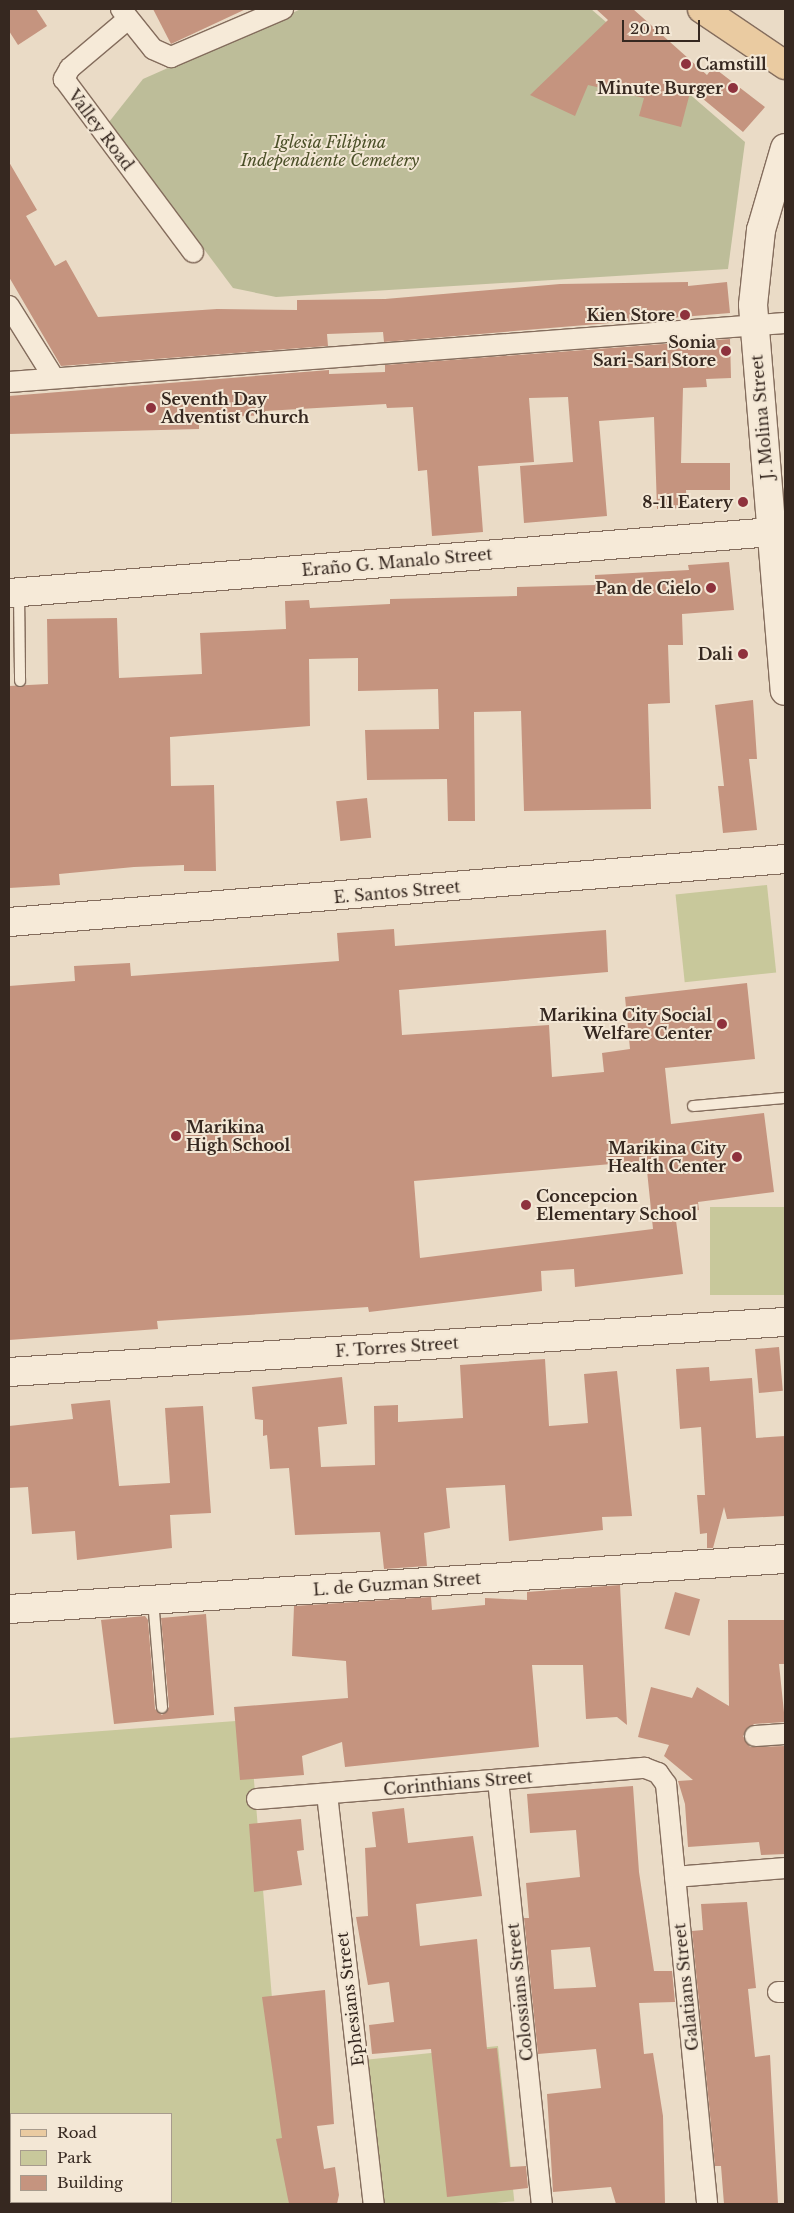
<!DOCTYPE html>
<html>
<head>
<meta charset="utf-8">
<style>
  body { margin:0 }
  #map { position:relative; width:794px; height:2213px; overflow:hidden; background:#eadbc6; font-family:"Libre Baskerville",serif }
  div>[style] { position:absolute }
  .green>* { inset:0; background:#c8c89b; transform-origin:0 0 }
  .cemetery>* { inset:0; background:#bdbd99 }
  .building>* { inset:0; background:#c5947f; transform-origin:0 0 }
  .roads { filter:drop-shadow(1px 0 #846d5d) drop-shadow(-1px 0 #846d5d) drop-shadow(0 1px #846d5d) drop-shadow(0 -1px #846d5d) }
  .lane>* { height:10px; margin:-5px; padding:0 5px; transform-origin:5px; border-radius:5px; background:#f6ead8 }
  .street>* { height:20px; margin:-10px; padding:0 10px; transform-origin:10px; border-radius:10px; background:#f6ead8 }
  .secondary>* { height:28px; margin:-14px; padding:0 14px; transform-origin:14px; border-radius:14px; background:#f6ead8 }
  .primary>* { height:28px; margin:-14px; padding:0 14px; transform-origin:14px; border-radius:14px; background:#eacba1 }
  .dots>* { width:14px; height:14px; translate:-50% -50%; box-sizing:border-box; border:2px solid #f3e7d5; border-radius:50% }
  span { translate:-50% -50%; white-space:nowrap; text-align:center; line-height:1.15; -webkit-text-stroke:4px #f3e7d5; paint-order:stroke }
  .poi-label { font-size:16px; color:#362820; font-weight:700 }
  .left { translate:0 -50%; text-align:left }
  .right { translate:-100% -50%; text-align:right }
  .street-label { font-size:16px; color:#362820 }
  .park-label { font-size:16px; color:#4b5028; font-style:italic }
  .frame { position:absolute; inset:0; border:10px solid #362820; pointer-events:none }
  .legend { position:absolute; left:10px; top:2113px; width:162px; height:90px; box-sizing:border-box; background:#f3e7d5; border:1px solid #a79b8d; margin:0; padding:6px 9px; list-style:none; font-size:15px; color:#362820 }
  .legend li { display:flex; align-items:center; gap:10px; height:25px }
  .legend b { width:25px; border:1px solid #a79b8d }
  .scale { position:absolute; left:622px; top:20px; width:78px; height:22px; box-sizing:border-box; border:2px solid #362820; border-top:0; padding-left:6px; font-size:15px; line-height:18px; white-space:nowrap; color:#362820; -webkit-text-stroke:4px #f3e7d5; paint-order:stroke }
</style>
</head>
<body>
<div id="map">
  <div class="green">
    <i style="left:767px;top:885px;width:88px;height:92px;rotate:84deg"></i>
    <i style="left:785px;top:1207px;width:88px;height:75px;rotate:90deg"></i>
    <i style="clip-path:polygon(evenodd,249px 1720px,289px 2204px,9px 2204px,9px 1738px,249px 1720px,11px 2114px,171px 2114px,171px 2202px,11px 2202px,11px 2114px)"></i>
    <i style="left:498px;top:2046px;width:156px;height:135px;rotate:84deg"></i>
  </div>
  <div class="cemetery">
    <i style="clip-path:polygon(301px 9px,591px 9px,745px 142px,728px 269px,276px 297px,233px 288px,109px 122px,143px 79px)"></i>
  </div>
  <div class="building">
    <i style="clip-path:polygon(9px 9px,36px 9px,47px 26px,18px 45px,9px 31px)"></i>
    <i style="clip-path:polygon(153px 9px,246px 9px,171px 44px)"></i>
    <i style="clip-path:polygon(596px 9px,633px 9px,707px 75px,713px 67px,765px 107px,743px 132px,691px 89px,681px 127px,639px 116px,644px 98px,588px 85px,575px 116px,530px 95px,608px 20px)"></i>
    <i style="clip-path:polygon(9px 162px,37px 210px,26px 216px,55px 266px,66px 260px,98px 317px,217px 309px,297px 310px,297px 300px,385px 299px,560px 284px,688px 282px,688px 286px,727px 282px,730px 313px,384px 342px,383px 332px,327px 334px,328px 346px,61px 366px,9px 277px)"></i>
    <i style="clip-path:polygon(730px 339px,731px 378px,706px 379px,707px 387px,683px 388px,681px 463px,730px 463px,730px 490px,686px 490px,687px 508px,657px 509px,654px 417px,599px 421px,607px 516px,524px 523px,520px 466px,573px 462px,568px 397px,529px 398px,534px 462px,478px 466px,483px 532px,432px 536px,427px 470px,418px 471px,413px 407px,387px 408px,386px 404px,265px 411px,265px 415px,199px 419px,199px 429px,9px 434px,9px 396px,329px 370px,329px 374px,385px 372px,385px 365px)"></i>
    <i style="clip-path:polygon(729px 562px,734px 610px,682px 614px,683px 645px,668px 645px,670px 703px,648px 704px,651px 809px,524px 811px,521px 711px,474px 712px,475px 821px,448px 821px,447px 779px,367px 780px,365px 730px,439px 729px,438px 689px,358px 691px,358px 658px,309px 659px,310px 726px,170px 737px,171px 786px,214px 785px,216px 871px,184px 871px,184px 865px,134px 867px,59px 874px,60px 885px,9px 888px,9px 686px,48px 684px,47px 619px,117px 618px,119px 678px,202px 674px,200px 633px,286px 629px,285px 601px,309px 600px,310px 608px,390px 604px,390px 599px,517px 596px,517px 587px,595px 585px,595px 575px,689px 570px,688px 565px)"></i>
    <i style="clip-path:polygon(753px 700px,757px 759px,749px 759px,757px 830px,723px 833px,718px 786px,724px 786px,715px 705px)"></i>
    <i style="left:367px;top:798px;width:40px;height:31px;rotate:84deg"></i>
    <i style="clip-path:polygon(evenodd,394px 929px,395px 946px,606px 930px,608px 972px,399px 990px,402px 1035px,549px 1025px,552px 1077px,604px 1072px,602px 1053px,630px 1049px,625px 997px,747px 983px,755px 1059px,665px 1068px,671px 1124px,764px 1113px,774px 1192px,698px 1202px,699px 1210px,675px 1213px,683px 1274px,575px 1287px,574px 1269px,541px 1271px,542px 1291px,369px 1312px,368px 1307px,157px 1321px,158px 1329px,9px 1340px,9px 986px,75px 981px,74px 966px,130px 963px,131px 976px,339px 961px,337px 933px,394px 929px,646px 1161px,653px 1229px,420px 1258px,414px 1181px,646px 1161px)"></i>
    <i style="left:779px;top:1347px;width:44px;height:24px;rotate:85deg"></i>
    <i style="clip-path:polygon(545px 1359px,549px 1426px,588px 1423px,584px 1374px,617px 1371px,632px 1516px,602px 1517px,603px 1530px,509px 1541px,505px 1485px,446px 1488px,450px 1528px,424px 1533px,427px 1566px,384px 1569px,380px 1532px,295px 1535px,289px 1468px,270px 1469px,267px 1435px,263px 1436px,263px 1420px,255px 1419px,252px 1387px,342px 1377px,347px 1424px,318px 1427px,321px 1467px,375px 1465px,374px 1406px,398px 1405px,398px 1422px,463px 1418px,460px 1365px)"></i>
    <i style="clip-path:polygon(709px 1367px,710px 1381px,752px 1378px,756px 1438px,785px 1436px,785px 1516px,727px 1519px,724px 1507px,713px 1548px,707px 1548px,707px 1533px,700px 1534px,697px 1495px,705px 1495px,701px 1427px,680px 1429px,676px 1369px)"></i>
    <i style="clip-path:polygon(110px 1400px,119px 1486px,170px 1483px,165px 1408px,203px 1406px,211px 1513px,170px 1515px,172px 1548px,77px 1560px,75px 1531px,32px 1534px,28px 1487px,9px 1488px,9px 1426px,73px 1419px,71px 1404px)"></i>
    <i style="clip-path:polygon(620px 1585px,627px 1725px,617px 1717px,586px 1719px,583px 1665px,532px 1665px,539px 1747px,345px 1767px,342px 1742px,302px 1756px,304px 1775px,240px 1780px,234px 1707px,348px 1698px,346px 1661px,292px 1656px,294px 1606px,431px 1597px,432px 1610px,485px 1605px,485px 1598px,527px 1600px,527px 1592px)"></i>
    <i style="left:675px;top:1592px;width:26px;height:38px;rotate:16deg"></i>
    <i style="clip-path:polygon(206px 1614px,214px 1715px,114px 1724px,101px 1620px,145px 1616px,148px 1620px,155px 1709px,162px 1715px,169px 1707px,161px 1618px)"></i>
    <i style="clip-path:polygon(728px 1620px,785px 1620px,785px 1664px,779px 1664px,785px 1722px,754px 1724px,743px 1736px,750px 1747px,785px 1746px,785px 1854px,761px 1855px,759px 1842px,688px 1847px,685px 1804px,678px 1781px,693px 1780px,664px 1756px,669px 1745px,638px 1737px,651px 1687px,692px 1698px,697px 1687px,729px 1706px)"></i>
    <i style="clip-path:polygon(evenodd,633px 1786px,639px 1872px,654px 1971px,672px 1971px,675px 2002px,639px 2003px,644px 2054px,653px 2053px,663px 2116px,665px 2204px,616px 2204px,611px 2187px,553px 2192px,547px 2094px,601px 2088px,596px 2049px,538px 2054px,524px 1918px,529px 1918px,526px 1883px,580px 1877px,576px 1830px,530px 1833px,527px 1794px,633px 1786px,590px 1947px,596px 1987px,554px 1989px,551px 1950px,590px 1947px)"></i>
    <i style="clip-path:polygon(404px 1808px,408px 1843px,473px 1836px,482px 1896px,416px 1904px,420px 1946px,477px 1939px,487px 2049px,497px 2048px,510px 2167px,526px 2166px,528px 2188px,447px 2197px,431px 2049px,372px 2054px,369px 2025px,394px 2022px,389px 1982px,368px 1985px,356px 1917px,368px 1916px,365px 1848px,376px 1847px,372px 1812px)"></i>
    <i style="clip-path:polygon(301px 1819px,304px 1850px,297px 1851px,302px 1885px,254px 1892px,249px 1824px)"></i>
    <i style="clip-path:polygon(747px 1902px,756px 1988px,748px 1989px,755px 2057px,770px 2055px,778px 2204px,724px 2204px,721px 2166px,715px 2166px,692px 1931px,703px 1930px,701px 1904px)"></i>
    <i style="clip-path:polygon(325px 1990px,334px 2124px,317px 2126px,324px 2169px,335px 2167px,339px 2195px,337px 2204px,289px 2204px,276px 2139px,282px 2138px,262px 1997px)"></i>
  </div>
  <div class="roads">
    <div class="lane">
      <i style="left:19px;top:593px;width:88px;rotate:89.3deg"></i>
      <i style="left:693px;top:1106px;width:92px;rotate:-5deg"></i>
      <i style="left:153px;top:1600px;width:108px;rotate:85.2deg"></i>
    </div>
    <div class="street">
      <i style="left:121px;top:9px;width:51px;rotate:51.3deg"></i>
      <i style="left:153px;top:49px;width:20px;rotate:24deg"></i>
      <i style="left:171px;top:57px;width:122px;rotate:-23.2deg"></i>
      <i style="left:128px;top:19px;width:76px;rotate:139.8deg"></i>
      <i style="left:70px;top:68px;width:13px;rotate:119deg"></i>
      <i style="left:64px;top:79px;width:216px;rotate:53.3deg"></i>
      <i style="left:9px;top:306px;width:85px;rotate:58deg"></i>
      <i style="left:9px;top:382px;width:778px;rotate:-4.35deg"></i>
      <i style="left:755px;top:1736px;width:30px;rotate:-4deg"></i>
      <i style="left:498px;top:1780px;width:426px;rotate:84.1deg"></i>
      <i style="left:327px;top:1794px;width:413px;rotate:83.5deg"></i>
      <i style="left:257px;top:1799px;width:389px;rotate:-4.6deg"></i>
      <i style="left:645px;top:1768px;width:14px;rotate:21deg"></i>
      <i style="left:658px;top:1773px;width:14px;rotate:54deg"></i>
      <i style="left:666px;top:1784px;width:422px;rotate:84.4deg"></i>
      <i style="left:675px;top:1877px;width:110px;rotate:-4.7deg"></i>
      <i style="left:778px;top:1992px;width:7px"></i>
    </div>
    <div class="secondary">
      <i style="left:785px;top:148px;width:85px;rotate:106.3deg"></i>
      <i style="left:761px;top:230px;width:75px;rotate:96.1deg"></i>
      <i style="left:753px;top:305px;width:387px;rotate:85.3deg"></i>
      <i style="left:9px;top:593px;width:778px;rotate:-4.57deg"></i>
      <i style="left:9px;top:922px;width:779px;rotate:-4.64deg"></i>
      <i style="left:9px;top:1372px;width:778px;rotate:-3.69deg"></i>
      <i style="left:9px;top:1609px;width:778px;rotate:-3.69deg"></i>
    </div>
    <div class="primary">
      <i style="left:702px;top:9px;width:100px;rotate:34deg"></i>
    </div>
  </div>
  <div class="dots">
    <i style="left:686px;top:64px;background:#8e323d"></i>
    <i style="left:733px;top:88px;background:#8e323d"></i>
    <i style="left:685px;top:315px;background:#8e323d"></i>
    <i style="left:726px;top:351px;background:#8e323d"></i>
    <i style="left:151px;top:408px;background:#8e323d"></i>
    <i style="left:743px;top:502px;background:#8e323d"></i>
    <i style="left:711px;top:588px;background:#8e323d"></i>
    <i style="left:743px;top:654px;background:#8e323d"></i>
    <i style="left:722px;top:1024px;background:#8e323d"></i>
    <i style="left:176px;top:1136px;background:#8e323d"></i>
    <i style="left:737px;top:1157px;background:#8e323d"></i>
    <i style="left:526px;top:1205px;background:#8e323d"></i>
  </div>
  <div class="poi-label">
    <span class="left" style="left:696px;top:64px">Camstill</span>
    <span class="right" style="left:723px;top:88px">Minute Burger</span>
    <span class="right" style="left:675px;top:315px">Kien Store</span>
    <span class="right" style="left:716px;top:351px">Sonia<br>Sari-Sari Store</span>
    <span class="left" style="left:161px;top:408px">Seventh Day<br>Adventist Church</span>
    <span class="right" style="left:733px;top:502px">8-11 Eatery</span>
    <span class="right" style="left:701px;top:588px">Pan de Cielo</span>
    <span class="right" style="left:733px;top:654px">Dali</span>
    <span class="right" style="left:712px;top:1024px">Marikina City Social<br>Welfare Center</span>
    <span class="left" style="left:186px;top:1136px">Marikina<br>High School</span>
    <span class="right" style="left:726px;top:1157px">Marikina City<br>Health Center</span>
    <span class="left" style="left:536px;top:1205px">Concepcion<br>Elementary School</span>
  </div>
  <div class="street-label">
    <span style="left:101px;top:130px;rotate:53deg">Valley Road</span>
    <span style="left:762px;top:417px;rotate:-95deg">J. Molina Street</span>
    <span style="left:397px;top:562px;rotate:-5deg">Eraño G. Manalo Street</span>
    <span style="left:397px;top:892px;rotate:-5deg">E. Santos Street</span>
    <span style="left:397px;top:1347px;rotate:-4deg">F. Torres Street</span>
    <span style="left:397px;top:1584px;rotate:-4deg">L. de Guzman Street</span>
    <span style="left:458px;top:1783px;rotate:-5deg">Corinthians Street</span>
    <span style="left:686px;top:1987px;rotate:-96deg">Galatians Street</span>
    <span style="left:520px;top:1992px;rotate:-96deg">Colossians Street</span>
    <span style="left:350px;top:1999px;rotate:-97deg">Ephesians Street</span>
  </div>
  <div class="park-label">
    <span style="left:330px;top:151px">Iglesia Filipina<br>Independiente Cemetery</span>
  </div>
  <div class="frame"></div>
  <ul class="legend">
  <li><b style="height:6px;background:#eacba1"></b>Road</li>
  <li><b style="height:14px;background:#c8c89b"></b>Park</li>
  <li><b style="height:14px;background:#c5947f"></b>Building</li>
  </ul>
  <div class="scale">20 m</div>
</div>
</body>
</html>
